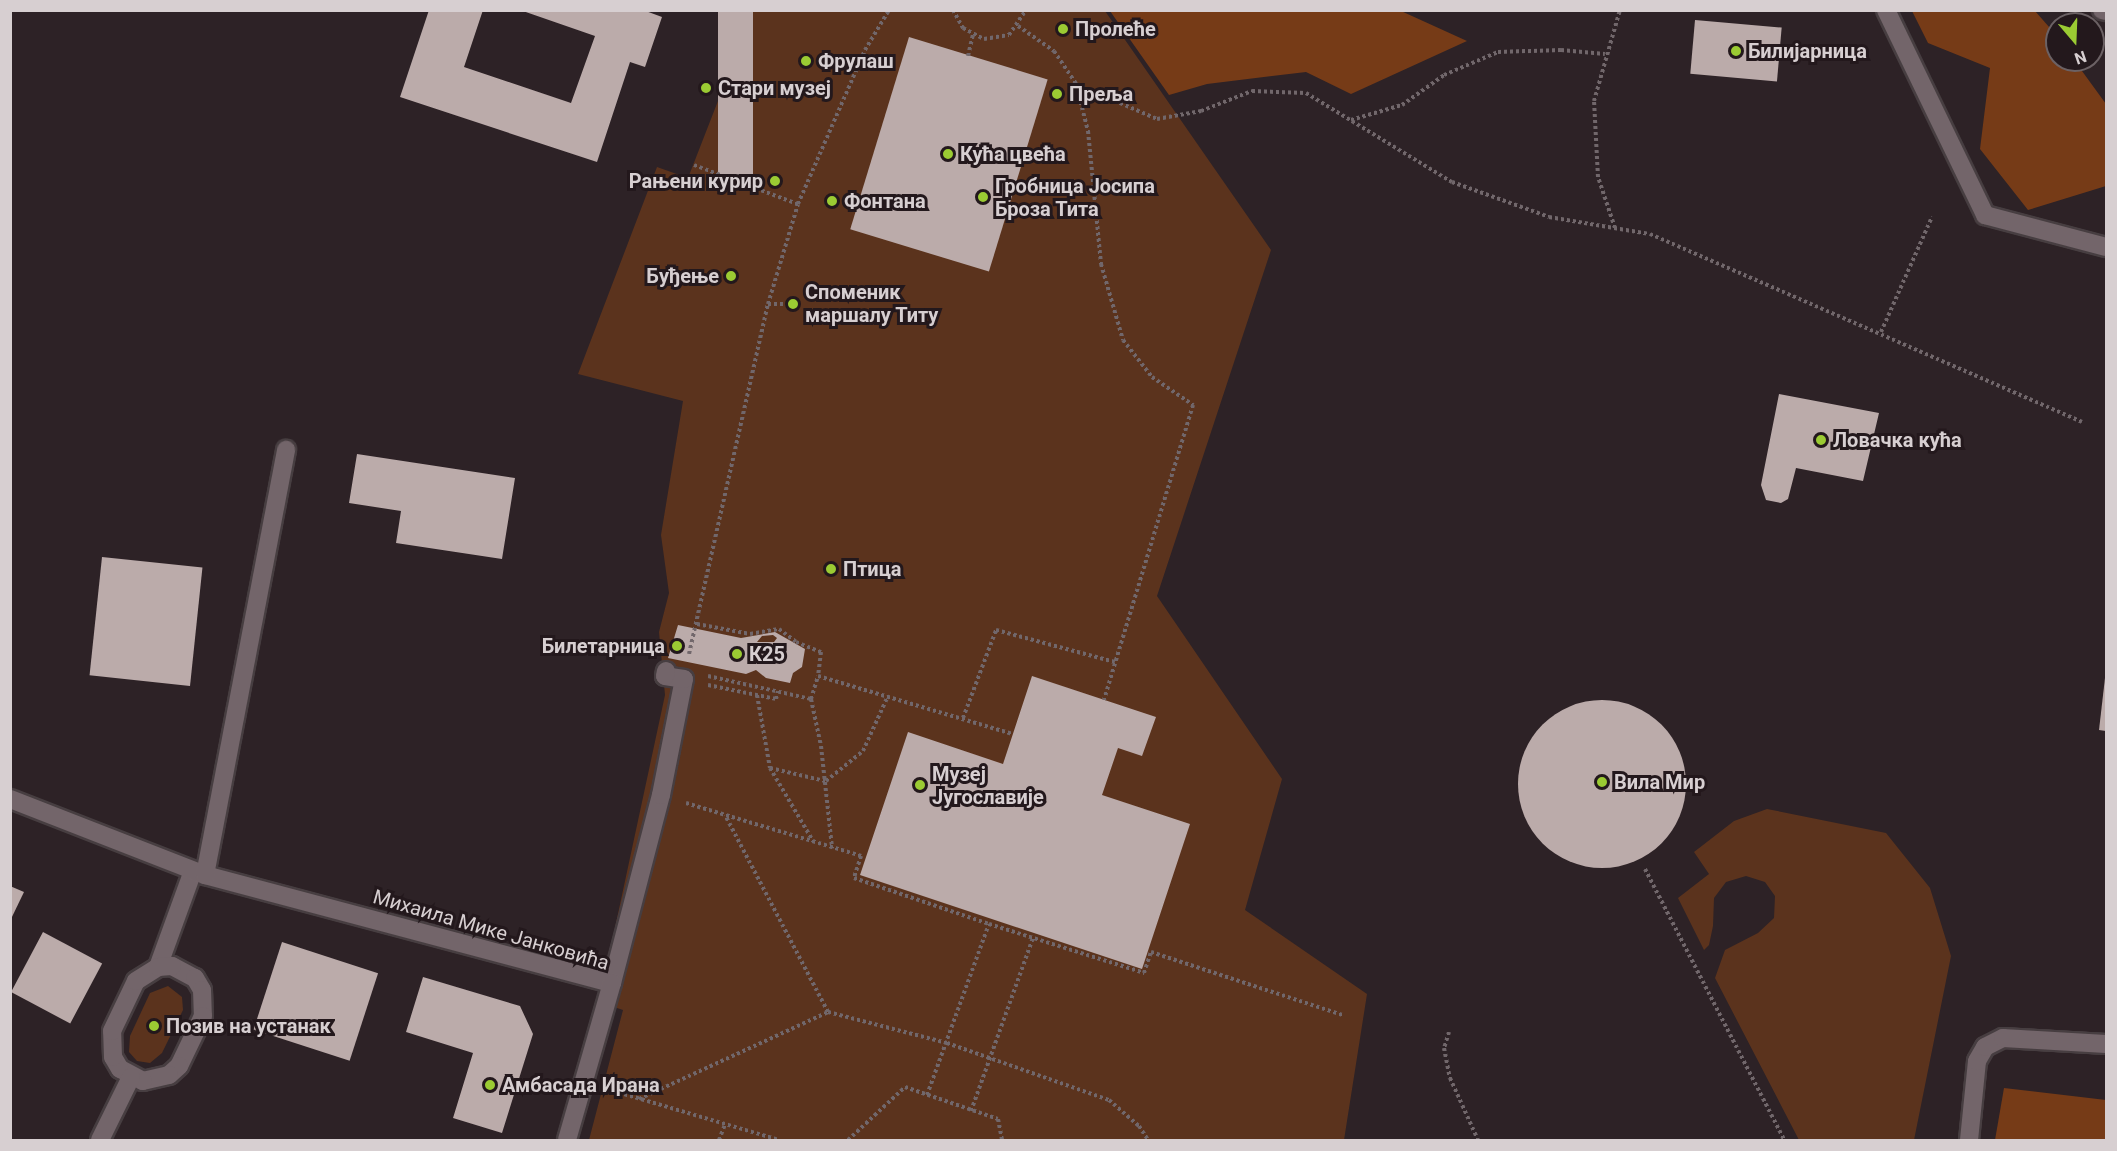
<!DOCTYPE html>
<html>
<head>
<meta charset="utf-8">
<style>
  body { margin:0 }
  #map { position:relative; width:2117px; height:1151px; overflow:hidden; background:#2d2226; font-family:Roboto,sans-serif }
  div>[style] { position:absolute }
  .green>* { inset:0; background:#5b331d }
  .forest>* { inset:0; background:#763b17 }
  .building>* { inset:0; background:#bbabaa; transform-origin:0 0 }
  .round { border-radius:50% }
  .path>* { height:4px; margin-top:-2px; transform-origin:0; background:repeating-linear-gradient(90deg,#71676b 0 3px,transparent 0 6px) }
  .roads { filter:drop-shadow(2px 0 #473e41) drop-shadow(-2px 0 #473e41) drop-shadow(0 2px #473e41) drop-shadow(0 -2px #473e41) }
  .lane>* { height:18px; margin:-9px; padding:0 9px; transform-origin:9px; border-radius:9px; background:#73656a }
  .street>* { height:18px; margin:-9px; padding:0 9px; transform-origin:9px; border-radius:9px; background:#73656a }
  .dots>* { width:16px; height:16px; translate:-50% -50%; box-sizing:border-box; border:3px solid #23181c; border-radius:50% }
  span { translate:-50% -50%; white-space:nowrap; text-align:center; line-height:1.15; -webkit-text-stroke:6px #23181c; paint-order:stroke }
  .poi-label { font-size:20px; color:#d7cfd1; font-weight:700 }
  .left { translate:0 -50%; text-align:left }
  .right { translate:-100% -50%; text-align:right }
  .street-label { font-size:20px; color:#d7cfd1 }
  .frame { position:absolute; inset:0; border:12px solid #d7cfd1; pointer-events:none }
  .north { position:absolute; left:2045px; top:12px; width:60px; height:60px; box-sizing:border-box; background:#23181c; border:2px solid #6b6164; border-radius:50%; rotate:161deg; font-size:16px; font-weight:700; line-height:24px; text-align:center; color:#d7cfd1 }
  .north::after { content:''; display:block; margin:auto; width:21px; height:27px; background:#9bcb33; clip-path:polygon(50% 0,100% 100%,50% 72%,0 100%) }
</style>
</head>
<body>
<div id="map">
  <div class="green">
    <i style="clip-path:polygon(753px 11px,1105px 11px,1271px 250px,1157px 596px,1282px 779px,1245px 910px,1367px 994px,1344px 1140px,589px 1140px,623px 1010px,599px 1002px,665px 695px,659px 632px,669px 593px,661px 535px,683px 401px,578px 374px,657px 167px,688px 178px)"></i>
    <i style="clip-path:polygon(1767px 809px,1886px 833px,1930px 888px,1951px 956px,1914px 1140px,1799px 1140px,1715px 978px,1725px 950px,1758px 933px,1774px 918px,1775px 896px,1765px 882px,1746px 876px,1726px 882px,1714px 898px,1713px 926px,1709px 945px,1704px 950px,1678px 898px,1709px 874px,1694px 852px,1734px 821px)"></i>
    <i style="clip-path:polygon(168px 986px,182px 997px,183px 1010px,162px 1053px,150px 1063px,137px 1061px,129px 1052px,130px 1036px,150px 993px)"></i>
  </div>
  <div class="forest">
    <i style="clip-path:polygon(1110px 11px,1401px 11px,1467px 41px,1351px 94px,1306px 72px,1207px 84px,1169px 95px)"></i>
    <i style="clip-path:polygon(1912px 11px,2035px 11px,2057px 36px,2057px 60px,2074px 60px,2106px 104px,2106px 186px,2028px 210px,1980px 149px,1990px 68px,1928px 43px)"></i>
    <i style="clip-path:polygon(2004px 1088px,2106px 1100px,2106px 1140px,1995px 1140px)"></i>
  </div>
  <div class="building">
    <i style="clip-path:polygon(429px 10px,483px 10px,464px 67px,571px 103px,595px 36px,520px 10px,643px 10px,662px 17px,645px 67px,630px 62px,597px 162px,400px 97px)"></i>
    <i style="left:718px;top:10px;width:35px;height:168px"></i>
    <i style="left:1695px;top:20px;width:87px;height:54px;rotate:5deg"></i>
    <i style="left:909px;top:37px;width:145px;height:201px;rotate:17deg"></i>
    <i style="clip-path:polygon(1779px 394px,1879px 413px,1863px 481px,1796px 468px,1788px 499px,1781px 503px,1766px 500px,1761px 485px)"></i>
    <i style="clip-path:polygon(357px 454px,515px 478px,502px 559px,396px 543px,401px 511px,349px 503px)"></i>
    <i style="left:102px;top:557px;width:101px;height:119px;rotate:6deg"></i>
    <i style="clip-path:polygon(evenodd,678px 625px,741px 638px,775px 632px,805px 649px,802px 667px,793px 673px,790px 683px,766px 678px,756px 670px,746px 674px,668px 658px,678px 625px,773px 635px,777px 638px,774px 642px,757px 642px,762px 636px,773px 635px)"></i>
    <i style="clip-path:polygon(1032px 676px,1156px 717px,1142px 756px,1118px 748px,1102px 795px,1190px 824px,1142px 969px,860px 875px,908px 732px,1003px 764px)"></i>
    <i style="clip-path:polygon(2105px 678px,2106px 678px,2106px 731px,2099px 730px)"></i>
    <i class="round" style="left:1518px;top:700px;width:168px;height:168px"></i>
    <i style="clip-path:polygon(10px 886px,24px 892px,10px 921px)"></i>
    <i style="left:43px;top:932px;width:67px;height:68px;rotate:28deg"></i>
    <i style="left:282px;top:942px;width:101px;height:92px;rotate:18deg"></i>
    <i style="clip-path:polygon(423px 977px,520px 1006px,533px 1034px,502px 1133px,453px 1118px,473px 1053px,406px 1032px)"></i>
  </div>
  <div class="path">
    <i style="left:953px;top:10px;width:21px;rotate:61deg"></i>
    <i style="left:963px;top:28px;width:24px;rotate:28deg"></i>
    <i style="left:984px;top:39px;width:25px;rotate:-9deg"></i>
    <i style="left:1009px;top:35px;width:30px;rotate:-56deg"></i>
    <i style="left:1018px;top:26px;width:44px;rotate:34.8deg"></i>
    <i style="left:1054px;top:51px;width:40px;rotate:56deg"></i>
    <i style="left:1076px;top:84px;width:49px;rotate:75.7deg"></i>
    <i style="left:1088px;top:131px;width:134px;rotate:84.4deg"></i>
    <i style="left:1101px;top:264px;width:79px;rotate:73.9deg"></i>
    <i style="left:1123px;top:340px;width:47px;rotate:51.9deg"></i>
    <i style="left:1152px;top:377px;width:50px;rotate:34.3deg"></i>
    <i style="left:1193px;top:405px;width:308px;rotate:106.8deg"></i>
    <i style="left:968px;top:56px;width:22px;rotate:-77deg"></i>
    <i style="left:1076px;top:84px;width:88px;rotate:23.4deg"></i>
    <i style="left:1157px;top:119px;width:45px;rotate:-10.3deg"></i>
    <i style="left:1201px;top:111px;width:55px;rotate:-21.4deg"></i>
    <i style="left:1252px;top:91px;width:54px;rotate:2.1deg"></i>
    <i style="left:1306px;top:93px;width:171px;rotate:31.4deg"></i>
    <i style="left:1452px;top:182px;width:103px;rotate:19.8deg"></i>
    <i style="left:1549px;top:217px;width:102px;rotate:9.6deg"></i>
    <i style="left:1650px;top:234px;width:471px;rotate:23.5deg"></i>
    <i style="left:1351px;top:120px;width:53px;rotate:-16.4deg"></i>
    <i style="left:1402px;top:105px;width:52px;rotate:-35.5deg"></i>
    <i style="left:1444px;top:75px;width:59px;rotate:-23.1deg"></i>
    <i style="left:1498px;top:52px;width:63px;rotate:-1.8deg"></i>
    <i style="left:1561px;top:50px;width:44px;rotate:5.2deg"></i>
    <i style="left:694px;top:165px;width:111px;rotate:20.6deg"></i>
    <i style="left:1615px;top:228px;width:54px;rotate:-108.4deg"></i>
    <i style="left:1598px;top:177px;width:76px;rotate:-93deg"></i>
    <i style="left:1594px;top:101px;width:95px;rotate:-74.1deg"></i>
    <i style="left:768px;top:304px;width:25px"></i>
    <i style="left:1881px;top:332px;width:126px;rotate:-66.1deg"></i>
    <i style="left:697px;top:624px;width:54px;rotate:10.7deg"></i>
    <i style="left:750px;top:634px;width:29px;rotate:-10deg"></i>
    <i style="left:779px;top:629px;width:21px;rotate:37deg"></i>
    <i style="left:796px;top:642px;width:27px;rotate:22deg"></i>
    <i style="left:821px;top:652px;width:24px;rotate:97deg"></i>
    <i style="left:818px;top:676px;width:203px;rotate:16.6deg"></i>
    <i style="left:689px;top:654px;width:359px;rotate:-77.3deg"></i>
    <i style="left:768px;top:304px;width:104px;rotate:-73.3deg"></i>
    <i style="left:798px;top:204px;width:168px;rotate:-66.5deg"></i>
    <i style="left:865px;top:50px;width:47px;rotate:-59deg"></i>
    <i style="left:708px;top:676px;width:106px;rotate:12.6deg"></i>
    <i style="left:811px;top:699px;width:24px;rotate:-73deg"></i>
    <i style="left:708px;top:685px;width:69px;rotate:11.6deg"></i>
    <i style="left:776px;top:699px;width:8px;rotate:-76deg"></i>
    <i style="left:757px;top:695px;width:74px;rotate:79.9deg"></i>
    <i style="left:770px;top:768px;width:85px;rotate:59.5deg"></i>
    <i style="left:811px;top:699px;width:48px;rotate:78deg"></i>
    <i style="left:821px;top:746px;width:103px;rotate:83.8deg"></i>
    <i style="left:963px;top:718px;width:94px;rotate:-69.4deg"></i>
    <i style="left:996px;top:630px;width:123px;rotate:15.1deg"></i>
    <i style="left:770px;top:768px;width:57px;rotate:13.3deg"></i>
    <i style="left:826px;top:781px;width:48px;rotate:-39deg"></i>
    <i style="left:863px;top:751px;width:60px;rotate:-65.6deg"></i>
    <i style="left:686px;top:803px;width:183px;rotate:16.8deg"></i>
    <i style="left:861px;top:856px;width:23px;rotate:108deg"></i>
    <i style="left:854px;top:878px;width:143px;rotate:18.8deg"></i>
    <i style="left:989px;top:924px;width:163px;rotate:17.5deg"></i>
    <i style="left:1144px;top:973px;width:22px;rotate:-72deg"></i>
    <i style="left:1151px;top:952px;width:202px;rotate:18.2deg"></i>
    <i style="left:1645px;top:869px;width:305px;rotate:62.8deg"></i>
    <i style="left:828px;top:1012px;width:123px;rotate:14.6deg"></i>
    <i style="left:947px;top:1043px;width:172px;rotate:19.4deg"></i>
    <i style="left:1109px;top:1100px;width:40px;rotate:41deg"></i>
    <i style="left:1139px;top:1126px;width:17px;rotate:57deg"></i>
    <i style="left:1449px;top:1032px;width:17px;rotate:107deg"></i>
    <i style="left:1444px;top:1048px;width:31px;rotate:79deg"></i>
    <i style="left:1450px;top:1078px;width:68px;rotate:65.7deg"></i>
    <i style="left:607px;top:1089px;width:179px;rotate:16.5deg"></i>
    <i style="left:927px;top:1095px;width:182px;rotate:-70.1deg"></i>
    <i style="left:639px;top:1099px;width:208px;rotate:-24.7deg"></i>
    <i style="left:828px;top:1012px;width:222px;rotate:-117.6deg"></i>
    <i style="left:971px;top:1111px;width:184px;rotate:-70.3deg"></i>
    <i style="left:719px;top:1140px;width:17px;rotate:-69deg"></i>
    <i style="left:848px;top:1140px;width:78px;rotate:-42.9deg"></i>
    <i style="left:905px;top:1087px;width:98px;rotate:19deg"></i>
    <i style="left:998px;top:1119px;width:21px;rotate:79deg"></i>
  </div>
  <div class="roads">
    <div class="lane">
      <i style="left:1886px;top:10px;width:228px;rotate:64.2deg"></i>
      <i style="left:1985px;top:215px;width:125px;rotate:14.8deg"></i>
      <i style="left:2102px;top:10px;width:4px;rotate:14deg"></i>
      <i style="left:158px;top:967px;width:102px;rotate:-70deg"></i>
      <i style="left:612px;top:983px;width:194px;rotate:-75.4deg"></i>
      <i style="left:661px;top:795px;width:118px;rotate:-78.8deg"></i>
      <i style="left:684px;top:679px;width:19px;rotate:-171deg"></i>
      <i style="left:665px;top:676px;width:5px;rotate:-79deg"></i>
    </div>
    <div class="street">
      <i style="left:10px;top:799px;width:209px;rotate:21.3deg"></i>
      <i style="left:205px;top:875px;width:421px;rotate:14.9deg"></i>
      <i style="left:612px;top:983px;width:163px;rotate:106deg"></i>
      <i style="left:205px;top:875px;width:433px;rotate:-79.2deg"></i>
      <i style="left:172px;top:966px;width:26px;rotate:28deg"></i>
      <i style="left:195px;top:978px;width:14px;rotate:60deg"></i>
      <i style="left:202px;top:990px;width:26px;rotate:88deg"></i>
      <i style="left:203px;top:1016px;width:55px;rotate:115.6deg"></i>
      <i style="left:179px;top:1066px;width:13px;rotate:138deg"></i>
      <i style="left:169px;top:1075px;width:27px;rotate:167deg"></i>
      <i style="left:143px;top:1081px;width:26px;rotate:-152deg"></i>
      <i style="left:120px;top:1069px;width:14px;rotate:-120deg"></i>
      <i style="left:113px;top:1057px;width:26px;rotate:-92deg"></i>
      <i style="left:112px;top:1031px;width:55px;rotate:-64.4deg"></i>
      <i style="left:136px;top:981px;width:26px;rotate:-32deg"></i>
      <i style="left:158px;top:967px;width:14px;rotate:-4deg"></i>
      <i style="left:100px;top:1140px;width:70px;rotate:-63.8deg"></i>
      <i style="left:1969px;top:1140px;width:79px;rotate:-84.2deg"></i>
      <i style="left:1977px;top:1061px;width:16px;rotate:-60deg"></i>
      <i style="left:1985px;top:1047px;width:20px;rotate:-27deg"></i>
      <i style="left:2003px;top:1038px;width:103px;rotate:3.3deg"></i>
    </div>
  </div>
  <div class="dots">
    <i style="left:1063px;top:29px;background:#9bcb33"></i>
    <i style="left:1736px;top:51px;background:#9bcb33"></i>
    <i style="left:806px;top:61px;background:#9bcb33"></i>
    <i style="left:706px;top:88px;background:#9bcb33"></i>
    <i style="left:1057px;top:94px;background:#9bcb33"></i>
    <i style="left:948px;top:154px;background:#9bcb33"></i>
    <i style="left:775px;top:181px;background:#9bcb33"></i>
    <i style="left:983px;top:197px;background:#9bcb33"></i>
    <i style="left:832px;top:201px;background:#9bcb33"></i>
    <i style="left:731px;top:276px;background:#9bcb33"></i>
    <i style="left:793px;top:304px;background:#9bcb33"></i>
    <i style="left:1821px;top:440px;background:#9bcb33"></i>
    <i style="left:831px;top:569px;background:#9bcb33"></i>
    <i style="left:677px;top:646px;background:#9bcb33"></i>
    <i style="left:737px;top:654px;background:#9bcb33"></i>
    <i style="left:1602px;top:782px;background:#9bcb33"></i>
    <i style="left:920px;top:785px;background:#9bcb33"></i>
    <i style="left:154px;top:1026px;background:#9bcb33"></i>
    <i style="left:490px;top:1085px;background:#9bcb33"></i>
  </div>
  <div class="poi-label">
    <span class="left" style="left:1075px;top:29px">Пролеће</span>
    <span class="left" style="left:1748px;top:51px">Билијарница</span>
    <span class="left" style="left:818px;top:61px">Фрулаш</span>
    <span class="left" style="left:718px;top:88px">Стари музеј</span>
    <span class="left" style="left:1069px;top:94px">Преља</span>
    <span class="left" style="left:960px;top:154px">Кућа цвећа</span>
    <span class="right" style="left:763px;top:181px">Рањени курир</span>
    <span class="left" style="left:995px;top:198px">Гробница Јосипа<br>Броза Тита</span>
    <span class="left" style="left:844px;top:201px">Фонтана</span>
    <span class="right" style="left:719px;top:276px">Буђење</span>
    <span class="left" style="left:805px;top:304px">Споменик<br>маршалу Титу</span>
    <span class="left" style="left:1833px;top:440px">Ловачка кућа</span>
    <span class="left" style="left:843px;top:569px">Птица</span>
    <span class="right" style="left:665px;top:646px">Билетарница</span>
    <span class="left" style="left:749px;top:654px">К25</span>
    <span class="left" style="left:932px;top:786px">Музеј<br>Југославије</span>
    <span class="left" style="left:1614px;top:782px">Вила Мир</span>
    <span class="left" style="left:166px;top:1026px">Позив на устанак</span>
    <span class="left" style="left:502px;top:1085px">Амбасада Ирана</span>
  </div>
  <div class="street-label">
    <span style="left:491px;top:930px;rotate:16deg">Михаила Мике Јанковића</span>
  </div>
  <div class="frame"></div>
  <div class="north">N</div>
</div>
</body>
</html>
